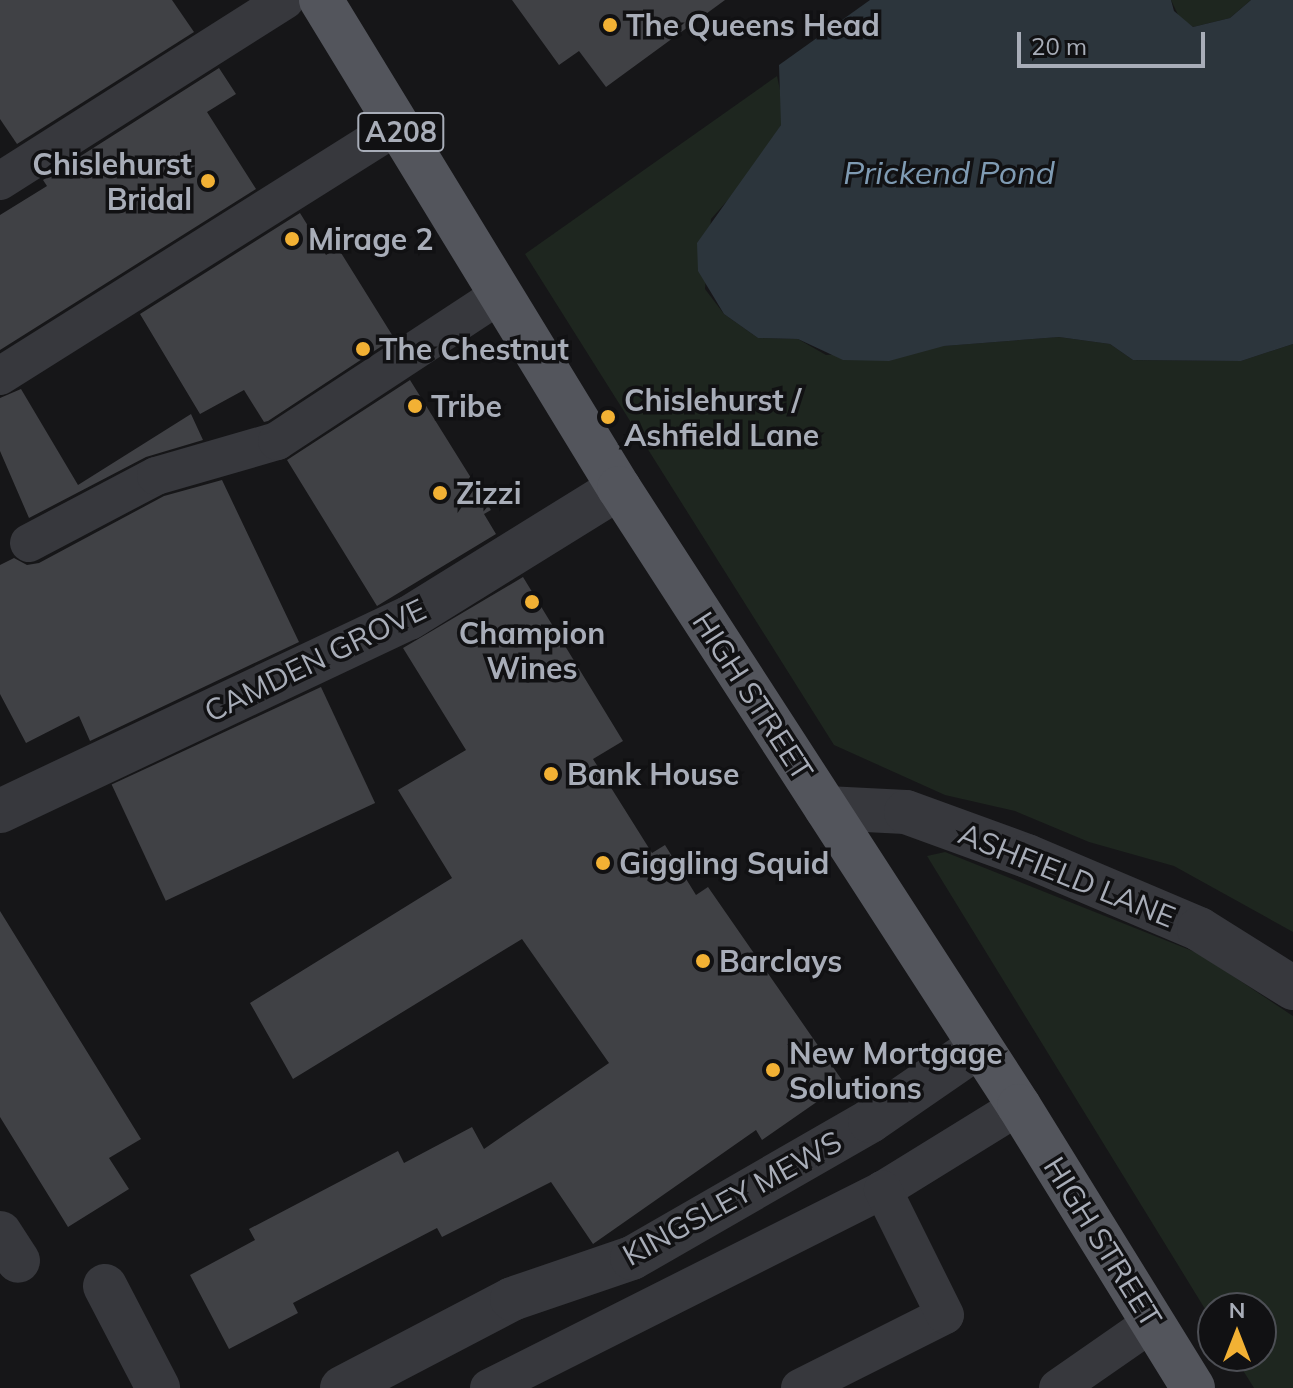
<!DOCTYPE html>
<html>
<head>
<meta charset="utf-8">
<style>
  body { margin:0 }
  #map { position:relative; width:1293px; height:1388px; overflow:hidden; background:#161618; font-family:Mulish,sans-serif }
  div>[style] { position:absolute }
  .green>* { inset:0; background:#1e261f }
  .water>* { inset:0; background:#2c353c }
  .building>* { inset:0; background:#404145; transform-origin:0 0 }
  .service>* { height:38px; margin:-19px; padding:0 19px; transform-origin:19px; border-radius:19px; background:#37383d }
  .minor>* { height:44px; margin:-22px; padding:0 22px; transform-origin:22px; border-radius:22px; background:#37383d }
  .tertiary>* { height:44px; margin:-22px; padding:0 22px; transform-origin:22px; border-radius:22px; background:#37383d }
  .primary>* { height:44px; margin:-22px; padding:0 22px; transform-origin:22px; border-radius:22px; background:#53555c }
  .dots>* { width:22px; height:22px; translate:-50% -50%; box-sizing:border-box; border:4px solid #111113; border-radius:50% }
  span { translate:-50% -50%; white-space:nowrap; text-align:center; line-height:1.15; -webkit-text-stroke:7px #111113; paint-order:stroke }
  .shield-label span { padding:2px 6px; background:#111113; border:2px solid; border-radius:6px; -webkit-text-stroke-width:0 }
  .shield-label { font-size:28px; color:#a8adb8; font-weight:700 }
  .poi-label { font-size:30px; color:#a8adb8; font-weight:700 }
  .left { translate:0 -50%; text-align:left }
  .right { translate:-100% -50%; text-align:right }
  .street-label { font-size:30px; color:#a8adb8 }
  .water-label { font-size:32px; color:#7f9bb3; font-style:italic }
  .north { position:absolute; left:1197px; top:1292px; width:80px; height:80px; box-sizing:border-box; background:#111113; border:2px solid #4d4f55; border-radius:50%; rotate:0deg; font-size:22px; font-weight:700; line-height:32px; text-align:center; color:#a8adb8 }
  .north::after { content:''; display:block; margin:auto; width:28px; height:36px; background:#f2b134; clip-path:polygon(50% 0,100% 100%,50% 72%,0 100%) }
  .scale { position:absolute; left:1017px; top:32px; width:188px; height:36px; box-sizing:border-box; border:4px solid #a8adb8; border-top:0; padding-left:10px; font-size:24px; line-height:28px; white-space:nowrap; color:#a8adb8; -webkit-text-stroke:6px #111113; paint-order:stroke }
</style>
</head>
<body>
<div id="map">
  <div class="green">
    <i style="clip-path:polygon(1171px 0,1251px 0,1230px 18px,1193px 27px,1179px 17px)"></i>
    <i style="clip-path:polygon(777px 76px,784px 109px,781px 125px,752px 173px,711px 219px,705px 289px,724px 314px,758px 338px,798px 339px,826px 355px,1059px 337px,1110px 344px,1133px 360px,1241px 361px,1293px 344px,1293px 932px,1174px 866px,1089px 842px,1015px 811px,945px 795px,834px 745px,525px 254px)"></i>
    <i style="clip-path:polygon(945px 852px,1200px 954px,1293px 1016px,1293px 1388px,1254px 1388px,1234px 1356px,1261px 1356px,1261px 1308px,1213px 1308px,1213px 1322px,927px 856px)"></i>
  </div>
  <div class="water">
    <i style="clip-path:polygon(870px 0,1171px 0,1174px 11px,1193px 27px,1230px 18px,1251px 0,1293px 0,1293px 344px,1241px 361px,1133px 360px,1110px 344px,1059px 337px,944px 346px,889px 361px,843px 360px,798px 339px,758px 338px,724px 314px,698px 271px,697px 243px,781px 125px,779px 65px)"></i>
  </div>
  <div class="building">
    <i style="clip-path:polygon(0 0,172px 0,194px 32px,17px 144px,0 119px)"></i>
    <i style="clip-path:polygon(512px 0,725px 0,606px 87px,579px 51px,559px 65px)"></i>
    <i style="clip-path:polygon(219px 68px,236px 94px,207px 112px,256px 189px,0 350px,0 215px,47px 186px,43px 180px)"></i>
    <i style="clip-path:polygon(300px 213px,326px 255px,338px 248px,394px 338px,268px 421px,264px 422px,244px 390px,200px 414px,140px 314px)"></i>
    <i style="clip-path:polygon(410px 380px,491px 510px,484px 514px,496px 534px,377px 606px,287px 460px)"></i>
    <i style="clip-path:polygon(21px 389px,78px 485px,191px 414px,203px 440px,146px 457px,29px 518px,0 451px,0 398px)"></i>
    <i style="clip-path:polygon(222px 480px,299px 642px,90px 741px,79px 716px,26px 743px,0 694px,0 565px,14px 558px,27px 565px,39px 563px,164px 496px)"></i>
    <i style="clip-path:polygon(523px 577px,623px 741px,593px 759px,652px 853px,665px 845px,696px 895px,708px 887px,844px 1083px,762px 1140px,756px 1130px,593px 1244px,551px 1182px,442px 1237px,437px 1228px,293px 1303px,298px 1313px,229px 1349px,190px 1275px,255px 1240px,249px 1229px,398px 1151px,404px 1163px,472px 1127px,484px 1149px,609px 1063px,522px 939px,293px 1079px,250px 1003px,452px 878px,398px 790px,466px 750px,403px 648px)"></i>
    <i style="left:321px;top:687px;width:128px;height:231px;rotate:65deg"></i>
    <i style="clip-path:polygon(0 911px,141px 1139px,109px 1158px,129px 1189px,68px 1227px,0 1117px)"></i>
  </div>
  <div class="service">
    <i style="left:0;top:181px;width:338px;rotate:-32.4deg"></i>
    <i style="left:0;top:376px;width:469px;rotate:-32.2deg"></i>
    <i style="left:29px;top:543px;width:144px;rotate:-27.8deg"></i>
    <i style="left:156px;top:476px;width:126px;rotate:-16.1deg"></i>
    <i style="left:277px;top:441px;width:268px;rotate:-33.3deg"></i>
    <i style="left:489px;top:1388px;width:441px;rotate:-26.7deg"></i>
    <i style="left:883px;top:1190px;width:160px;rotate:-31.7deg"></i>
    <i style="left:800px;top:1388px;width:162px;rotate:-26.7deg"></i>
    <i style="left:945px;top:1315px;width:140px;rotate:-116.4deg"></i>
    <i style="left:1058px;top:1388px;width:116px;rotate:-34.8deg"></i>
  </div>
  <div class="minor">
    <i style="left:0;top:811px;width:452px;rotate:-25.3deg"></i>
    <i style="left:409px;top:618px;width:247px;rotate:-31.8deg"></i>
    <i style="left:0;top:1233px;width:33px;rotate:57deg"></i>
    <i style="left:105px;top:1286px;width:115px;rotate:62.5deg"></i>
    <i style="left:342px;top:1388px;width:192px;rotate:-27.6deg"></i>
    <i style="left:512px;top:1299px;width:127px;rotate:-18.9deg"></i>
    <i style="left:632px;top:1258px;width:275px;rotate:-29.9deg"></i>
    <i style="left:870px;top:1121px;width:132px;rotate:-34.5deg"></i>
  </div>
  <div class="tertiary">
    <i style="left:826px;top:808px;width:80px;rotate:2.9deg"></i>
    <i style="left:906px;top:812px;width:129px;rotate:20deg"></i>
    <i style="left:1027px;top:856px;width:187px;rotate:23deg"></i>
    <i style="left:1199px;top:929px;width:111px;rotate:32.1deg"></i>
  </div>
  <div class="primary">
    <i style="left:321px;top:0;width:572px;rotate:58.59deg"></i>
    <i style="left:619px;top:488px;width:736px;rotate:57.09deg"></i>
    <i style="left:1019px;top:1106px;width:331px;rotate:58.3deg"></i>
  </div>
  <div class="dots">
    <i style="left:610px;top:25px;background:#f2b134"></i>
    <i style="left:208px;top:181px;background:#f2b134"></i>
    <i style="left:292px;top:239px;background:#f2b134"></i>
    <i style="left:363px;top:349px;background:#f2b134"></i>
    <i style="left:415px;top:406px;background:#f2b134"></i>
    <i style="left:608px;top:417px;background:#f2b134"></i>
    <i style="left:440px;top:493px;background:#f2b134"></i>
    <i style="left:532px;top:602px;background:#f2b134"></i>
    <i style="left:551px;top:774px;background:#f2b134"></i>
    <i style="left:603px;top:863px;background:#f2b134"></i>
    <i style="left:703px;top:961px;background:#f2b134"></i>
    <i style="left:773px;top:1070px;background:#f2b134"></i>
  </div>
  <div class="shield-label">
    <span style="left:401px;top:132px">A208</span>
  </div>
  <div class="poi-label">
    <span class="left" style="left:626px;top:25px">The Queens Head</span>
    <span class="right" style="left:192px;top:181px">Chislehurst<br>Bridal</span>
    <span class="left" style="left:308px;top:239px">Mirage 2</span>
    <span class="left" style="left:379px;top:349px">The Chestnut</span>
    <span class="left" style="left:624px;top:417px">Chislehurst /<br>Ashfield Lane</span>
    <span class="left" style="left:431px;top:406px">Tribe</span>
    <span class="left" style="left:456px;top:493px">Zizzi</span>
    <span style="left:532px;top:650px">Champion<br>Wines</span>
    <span class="left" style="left:567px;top:774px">Bank House</span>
    <span class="left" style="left:619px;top:863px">Giggling Squid</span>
    <span class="left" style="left:719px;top:961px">Barclays</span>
    <span class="left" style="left:789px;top:1070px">New Mortgage<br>Solutions</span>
  </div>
  <div class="street-label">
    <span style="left:315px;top:660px;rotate:-26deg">CAMDEN GROVE</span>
    <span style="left:753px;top:696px;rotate:57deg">HIGH STREET</span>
    <span style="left:1067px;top:875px;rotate:22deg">ASHFIELD LANE</span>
    <span style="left:732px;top:1198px;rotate:-29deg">KINGSLEY MEWS</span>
    <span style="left:1103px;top:1242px;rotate:58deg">HIGH STREET</span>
  </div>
  <div class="water-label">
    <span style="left:949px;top:172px">Prickend Pond</span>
  </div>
  <div class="north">N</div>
  <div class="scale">20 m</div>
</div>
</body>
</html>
